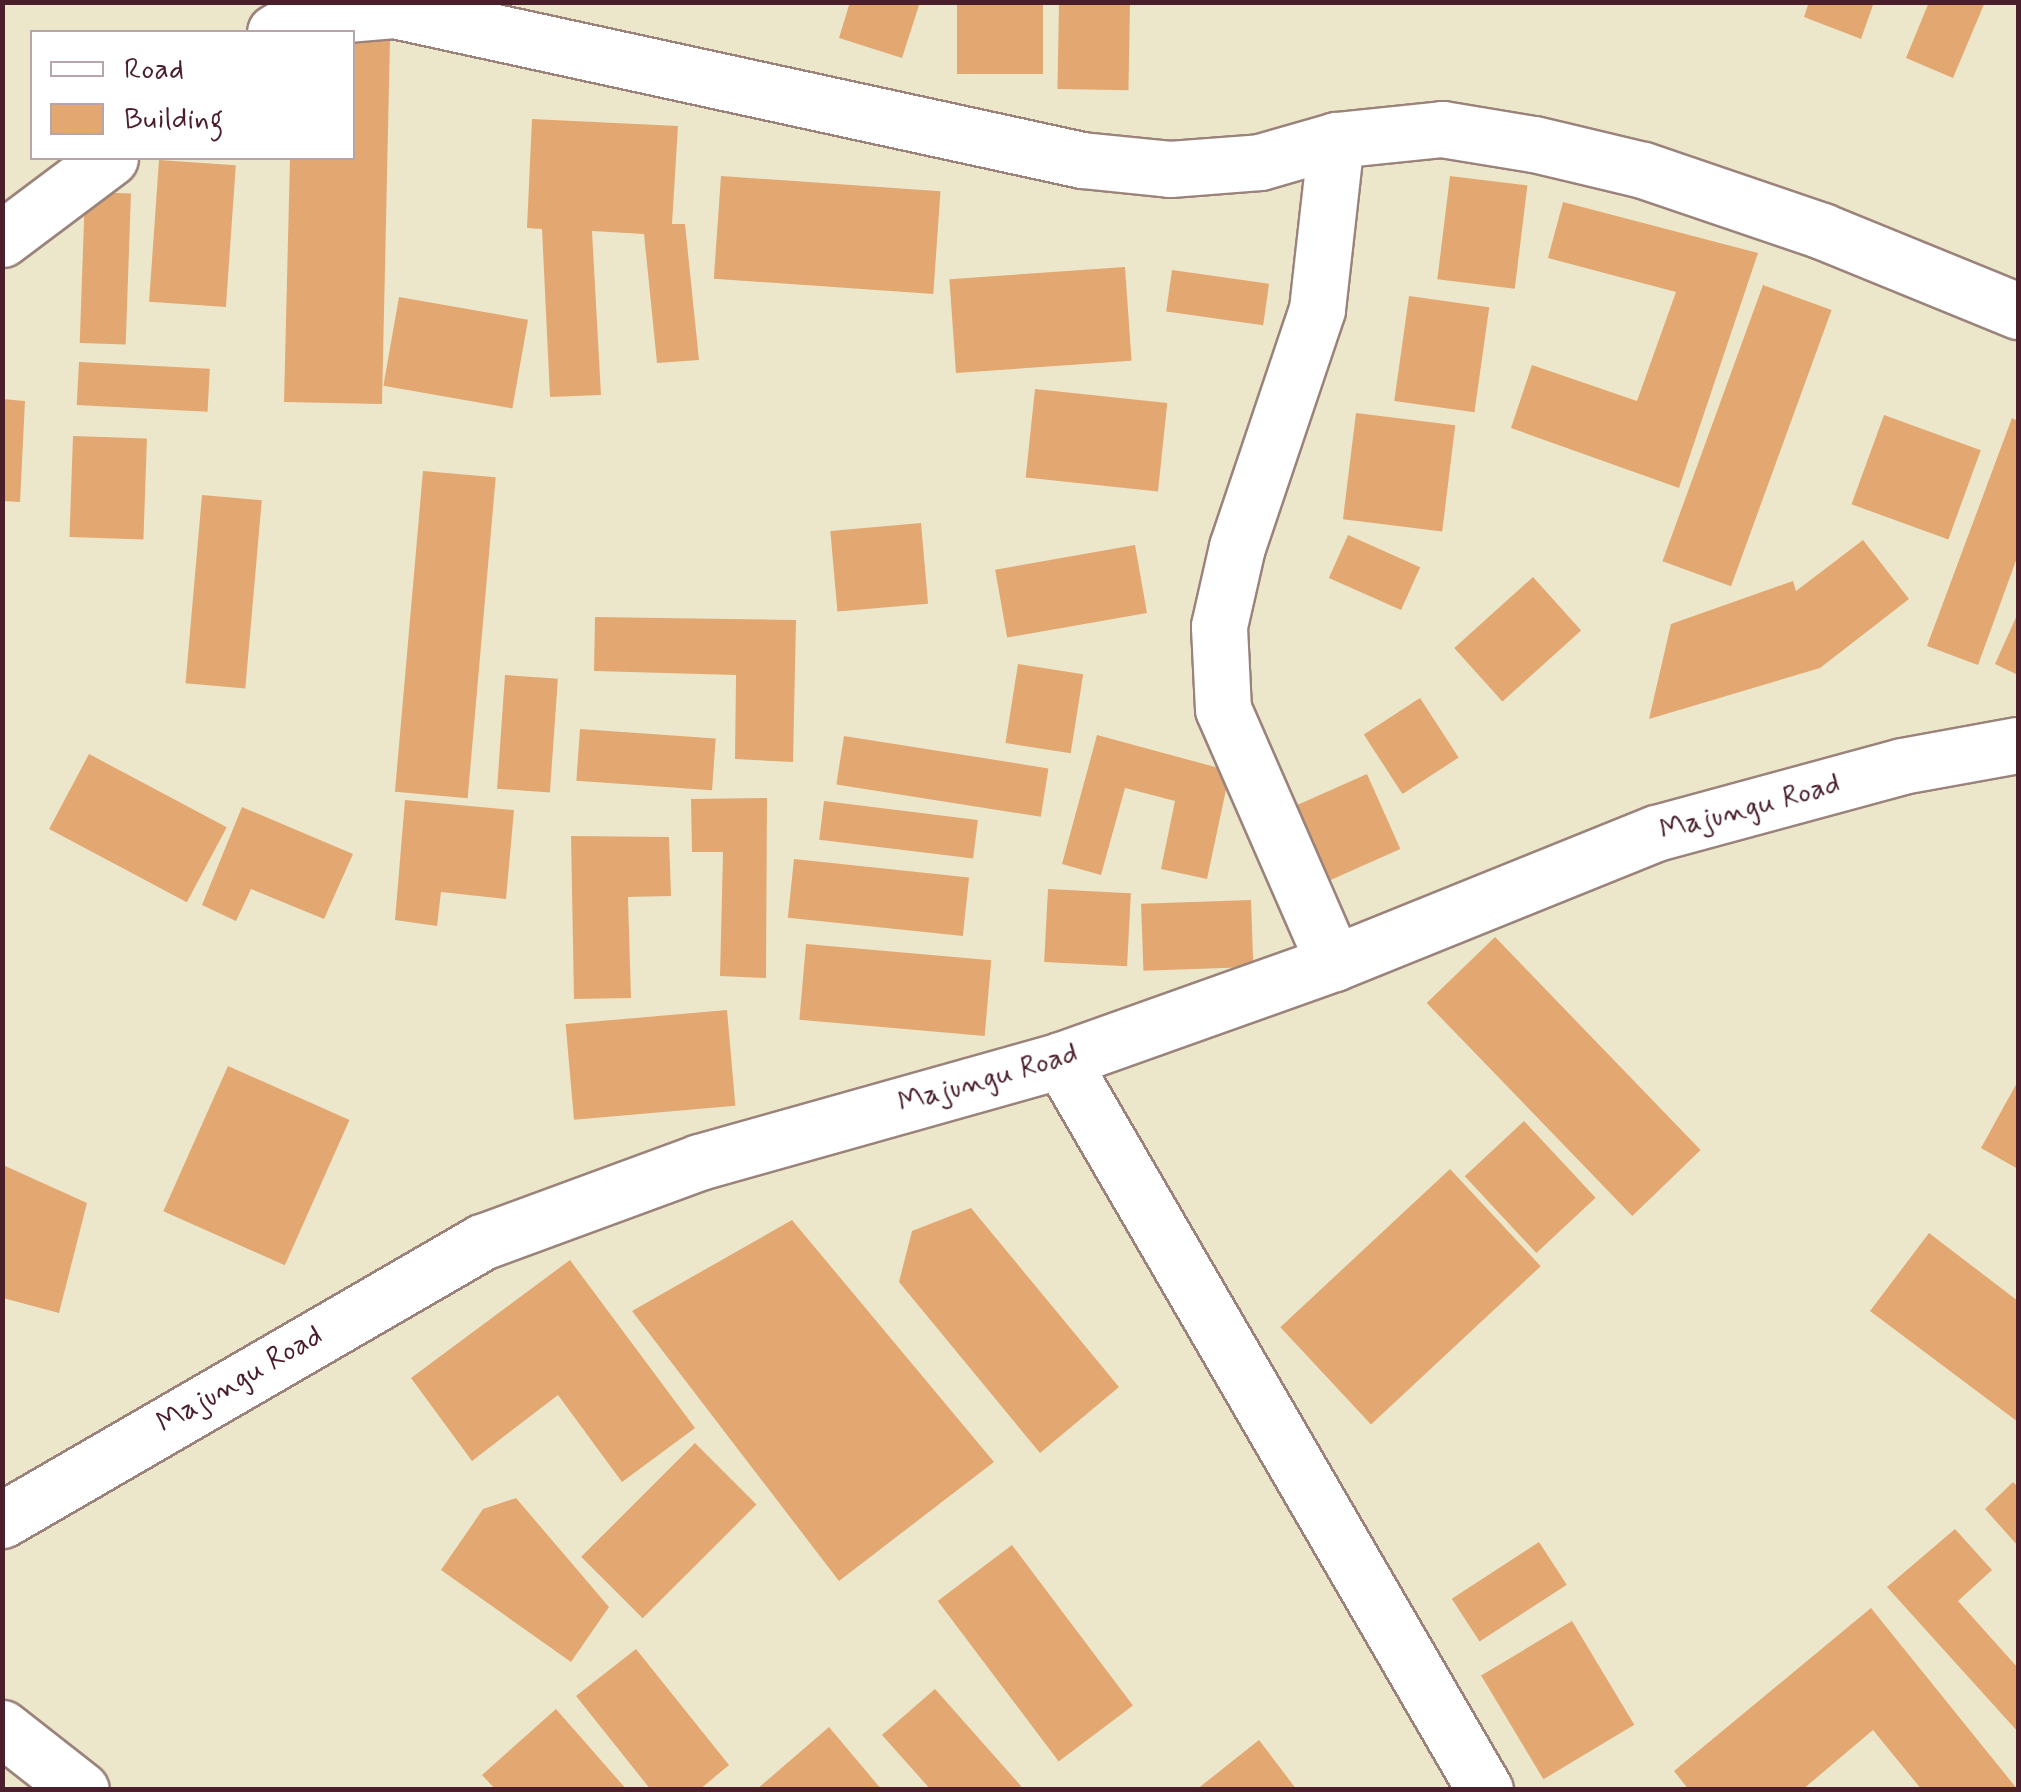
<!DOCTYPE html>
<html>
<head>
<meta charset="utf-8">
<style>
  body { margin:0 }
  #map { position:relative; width:2021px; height:1792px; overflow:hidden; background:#ece7cb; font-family:Mynerve,sans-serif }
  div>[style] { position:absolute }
  .building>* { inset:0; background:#e3a872; transform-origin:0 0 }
  .roads { filter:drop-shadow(2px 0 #9b837b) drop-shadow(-2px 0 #9b837b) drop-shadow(0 2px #9b837b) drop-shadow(0 -2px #9b837b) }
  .street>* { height:55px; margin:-27.5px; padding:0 27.5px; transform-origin:27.5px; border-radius:27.5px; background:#fff }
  span { translate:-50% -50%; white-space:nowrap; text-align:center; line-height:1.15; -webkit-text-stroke:9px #fff; paint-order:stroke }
  .street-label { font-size:30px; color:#4a1f2b }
  .frame { position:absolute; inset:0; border:5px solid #4a1f2b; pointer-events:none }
  .legend { position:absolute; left:30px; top:30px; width:325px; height:130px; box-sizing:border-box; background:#fff; border:2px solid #b7a5aa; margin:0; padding:12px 18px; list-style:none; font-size:30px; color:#4a1f2b }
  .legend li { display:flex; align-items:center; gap:20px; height:50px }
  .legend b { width:50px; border:2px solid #b7a5aa }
</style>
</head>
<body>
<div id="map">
  <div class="building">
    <i style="clip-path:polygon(850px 2px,920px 2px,902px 58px,839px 38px)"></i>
    <i style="left:957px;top:2px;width:86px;height:72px"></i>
    <i style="left:1059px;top:2px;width:71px;height:87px;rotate:1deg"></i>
    <i style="clip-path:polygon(1809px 2px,1874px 2px,1861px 39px,1804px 17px)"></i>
    <i style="clip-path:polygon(1929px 2px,1985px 2px,1953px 78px,1906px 58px)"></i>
    <i style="clip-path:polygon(352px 38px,390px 39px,382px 404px,284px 402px,290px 158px,352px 158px)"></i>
    <i style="clip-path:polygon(532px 119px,678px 126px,672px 224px,685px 224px,699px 360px,657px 363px,644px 234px,592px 231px,601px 395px,550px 397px,542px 229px,527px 228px)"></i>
    <i style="left:159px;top:160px;width:77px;height:142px;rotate:4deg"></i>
    <i style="left:721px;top:176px;width:220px;height:103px;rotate:4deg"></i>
    <i style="left:1450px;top:176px;width:78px;height:104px;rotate:7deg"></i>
    <i style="left:85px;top:192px;width:46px;height:151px;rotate:2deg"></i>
    <i style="clip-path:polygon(1563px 202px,1758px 253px,1679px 488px,1511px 428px,1532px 365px,1637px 401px,1676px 292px,1548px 258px)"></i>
    <i style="left:1125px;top:267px;width:94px;height:176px;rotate:86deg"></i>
    <i style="left:1172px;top:270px;width:98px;height:42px;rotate:8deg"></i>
    <i style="left:1763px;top:285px;width:73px;height:294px;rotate:20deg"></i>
    <i style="left:1409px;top:296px;width:81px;height:106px;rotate:8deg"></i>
    <i style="left:399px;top:297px;width:131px;height:90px;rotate:10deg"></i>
    <i style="left:79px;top:362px;width:131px;height:43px;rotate:3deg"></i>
    <i style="left:1035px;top:389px;width:133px;height:89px;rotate:6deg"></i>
    <i style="clip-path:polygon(2px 399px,25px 401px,20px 502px,2px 501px)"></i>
    <i style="left:1356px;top:413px;width:100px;height:107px;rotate:7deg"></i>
    <i style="left:1884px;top:415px;width:103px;height:95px;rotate:20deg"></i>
    <i style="clip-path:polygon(2012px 418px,2018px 421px,2018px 555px,1978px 665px,1927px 646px)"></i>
    <i style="left:73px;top:436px;width:74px;height:101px;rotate:2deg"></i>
    <i style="left:423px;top:471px;width:73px;height:322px;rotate:5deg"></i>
    <i style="left:202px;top:495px;width:60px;height:189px;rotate:5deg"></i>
    <i style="left:921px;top:523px;width:81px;height:91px;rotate:85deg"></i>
    <i style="left:1348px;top:535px;width:79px;height:47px;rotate:24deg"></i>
    <i style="clip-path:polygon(1863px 540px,1909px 599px,1820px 668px,1649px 719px,1671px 624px,1793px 581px,1796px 591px)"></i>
    <i style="left:1135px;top:545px;width:69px;height:142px;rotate:80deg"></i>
    <i style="left:1533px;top:577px;width:72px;height:106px;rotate:48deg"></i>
    <i style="clip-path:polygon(2018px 613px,2018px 675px,1995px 664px)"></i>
    <i style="clip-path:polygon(595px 617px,796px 620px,793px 762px,735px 759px,736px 675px,594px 671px)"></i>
    <i style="left:1018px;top:664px;width:66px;height:80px;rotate:9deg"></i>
    <i style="left:505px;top:675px;width:53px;height:114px;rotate:4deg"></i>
    <i style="left:1420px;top:698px;width:71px;height:67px;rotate:57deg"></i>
    <i style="left:580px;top:729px;width:136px;height:52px;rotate:4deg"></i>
    <i style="clip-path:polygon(1097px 735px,1230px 771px,1207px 879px,1161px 869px,1175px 801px,1125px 788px,1101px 875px,1062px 864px)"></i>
    <i style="left:844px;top:736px;width:207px;height:49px;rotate:9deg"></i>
    <i style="left:89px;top:754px;width:156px;height:85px;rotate:28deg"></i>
    <i style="left:1367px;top:774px;width:82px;height:77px;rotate:66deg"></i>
    <i style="clip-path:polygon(767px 798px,766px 978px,720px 976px,723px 852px,692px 852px,691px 799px)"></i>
    <i style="clip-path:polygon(405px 800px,514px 810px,506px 899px,441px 892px,437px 926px,395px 920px)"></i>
    <i style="left:824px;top:801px;width:155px;height:39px;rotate:7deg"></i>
    <i style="clip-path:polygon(242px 807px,353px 854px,324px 919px,251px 889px,236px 921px,202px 905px)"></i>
    <i style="clip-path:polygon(571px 836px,669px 837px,671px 896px,628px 897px,631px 998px,574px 999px)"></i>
    <i style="left:794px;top:859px;width:176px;height:59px;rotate:6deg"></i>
    <i style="left:1048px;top:889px;width:83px;height:73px;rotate:3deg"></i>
    <i style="left:1251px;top:900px;width:67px;height:110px;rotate:88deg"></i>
    <i style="left:1495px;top:937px;width:296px;height:95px;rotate:46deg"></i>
    <i style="left:806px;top:944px;width:186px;height:76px;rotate:5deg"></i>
    <i style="left:727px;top:1010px;width:96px;height:162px;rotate:85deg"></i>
    <i style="left:228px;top:1066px;width:133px;height:159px;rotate:24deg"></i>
    <i style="clip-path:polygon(2018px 1081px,2018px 1169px,1981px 1148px)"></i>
    <i style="left:1524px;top:1121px;width:105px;height:81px;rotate:47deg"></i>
    <i style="clip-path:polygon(3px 1165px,87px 1203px,59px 1313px,3px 1298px)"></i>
    <i style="left:1450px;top:1169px;width:133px;height:232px;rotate:47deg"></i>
    <i style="clip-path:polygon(971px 1208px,1119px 1387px,1040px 1453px,899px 1282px,912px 1231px)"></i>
    <i style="clip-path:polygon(792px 1220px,994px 1462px,839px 1581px,632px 1311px)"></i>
    <i style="clip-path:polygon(1929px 1233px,2018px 1301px,2018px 1422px,1870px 1311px)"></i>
    <i style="clip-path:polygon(570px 1260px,695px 1428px,622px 1482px,558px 1395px,472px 1461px,411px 1378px)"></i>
    <i style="left:695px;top:1443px;width:87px;height:161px;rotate:45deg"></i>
    <i style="clip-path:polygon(2013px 1482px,2018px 1487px,2018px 1546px,1985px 1509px)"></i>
    <i style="clip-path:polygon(516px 1498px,609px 1607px,571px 1662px,441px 1570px,483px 1509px)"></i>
    <i style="clip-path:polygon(1955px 1529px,1992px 1570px,1958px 1601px,2018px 1668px,2018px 1732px,1887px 1587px)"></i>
    <i style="left:1539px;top:1542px;width:51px;height:104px;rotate:57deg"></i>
    <i style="left:1012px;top:1545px;width:201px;height:93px;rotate:53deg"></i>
    <i style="clip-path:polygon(1871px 1608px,2018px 1790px,1922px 1790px,1873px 1730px,1802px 1790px,1689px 1790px,1674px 1771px)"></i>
    <i style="left:1572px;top:1621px;width:121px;height:106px;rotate:59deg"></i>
    <i style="clip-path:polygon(636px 1649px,729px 1765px,699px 1790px,651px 1790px,576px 1696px)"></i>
    <i style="clip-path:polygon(935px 1689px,1021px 1786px,1016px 1790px,931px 1790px,882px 1735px)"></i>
    <i style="clip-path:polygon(556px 1709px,627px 1790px,496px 1790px,482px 1775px)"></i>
    <i style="clip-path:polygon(829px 1727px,882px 1790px,756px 1790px)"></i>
    <i style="clip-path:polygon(1259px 1740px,1297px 1790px,1196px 1790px)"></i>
  </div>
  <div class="roads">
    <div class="street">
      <i style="left:275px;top:32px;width:28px;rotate:-30deg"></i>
      <i style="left:299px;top:18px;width:95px;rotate:-4.8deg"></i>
      <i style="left:394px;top:10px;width:704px;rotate:12.3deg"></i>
      <i style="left:1082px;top:160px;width:88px;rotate:5.8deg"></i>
      <i style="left:1170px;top:169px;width:90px;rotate:-4.4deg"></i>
      <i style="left:1260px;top:162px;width:79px;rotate:-16.1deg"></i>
      <i style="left:1336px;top:140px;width:107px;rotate:-5.9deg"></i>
      <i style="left:1442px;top:129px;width:93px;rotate:9.3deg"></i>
      <i style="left:1534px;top:144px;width:112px;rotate:13.4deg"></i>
      <i style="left:1643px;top:170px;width:189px;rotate:18.8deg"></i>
      <i style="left:1822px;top:231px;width:212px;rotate:22.2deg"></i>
      <i style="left:2px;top:239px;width:135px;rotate:-36.9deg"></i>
      <i style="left:1334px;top:963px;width:277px;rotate:-113.6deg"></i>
      <i style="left:1223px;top:709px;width:83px;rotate:-92.8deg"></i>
      <i style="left:1219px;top:626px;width:81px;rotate:-77.2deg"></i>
      <i style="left:1237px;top:547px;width:251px;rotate:-71.4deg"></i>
      <i style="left:1317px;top:309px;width:170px;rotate:-83.6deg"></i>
      <i style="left:1061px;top:1060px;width:844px;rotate:59.85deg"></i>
      <i style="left:2px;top:1520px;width:555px;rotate:-30.08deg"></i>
      <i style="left:482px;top:1242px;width:231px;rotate:-20.2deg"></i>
      <i style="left:699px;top:1162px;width:376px;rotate:-15.7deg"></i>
      <i style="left:1061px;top:1060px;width:290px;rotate:-19.6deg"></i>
      <i style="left:1334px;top:963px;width:347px;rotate:-22deg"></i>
      <i style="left:1656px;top:833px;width:255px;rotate:-15.2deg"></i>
      <i style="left:1902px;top:766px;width:118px;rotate:-10.3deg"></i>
      <i style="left:2px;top:1728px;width:100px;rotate:38.1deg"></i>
    </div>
  </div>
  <div class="street-label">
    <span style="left:1750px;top:808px;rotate:-15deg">Majungu Road</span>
    <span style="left:988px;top:1079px;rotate:-16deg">Majungu Road</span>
    <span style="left:240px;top:1380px;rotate:-30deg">Majungu Road</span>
  </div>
  <div class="frame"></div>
  <ul class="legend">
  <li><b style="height:12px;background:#fff"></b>Road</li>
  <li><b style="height:28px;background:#e3a872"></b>Building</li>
  </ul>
</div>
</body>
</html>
